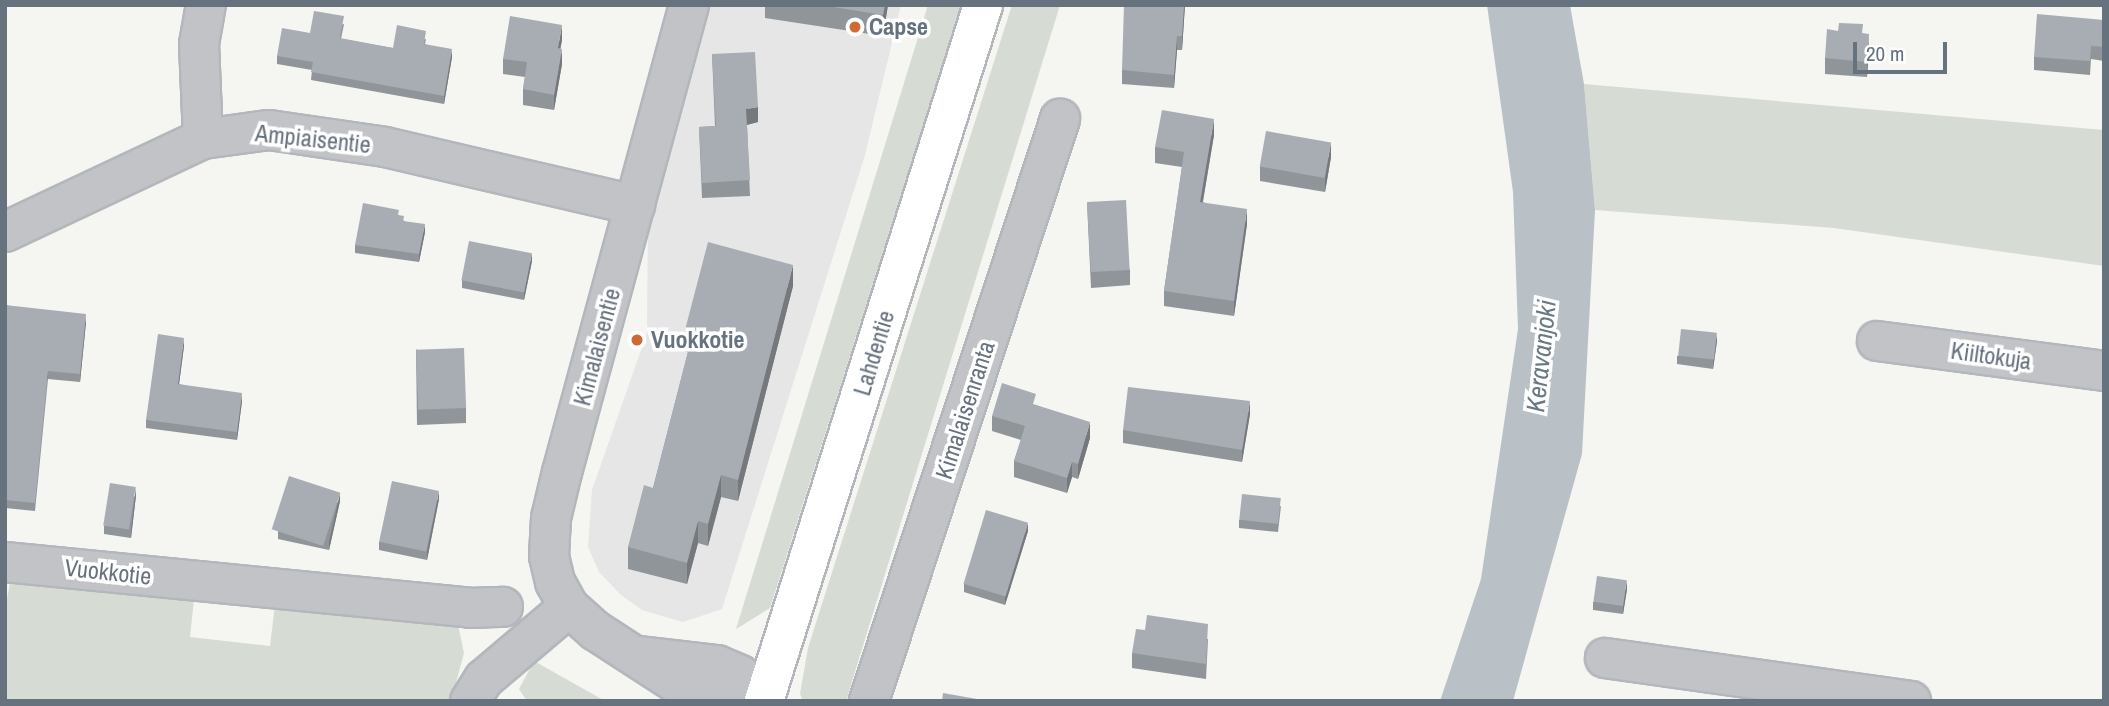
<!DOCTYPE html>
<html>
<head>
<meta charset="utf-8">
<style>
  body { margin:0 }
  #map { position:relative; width:2109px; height:706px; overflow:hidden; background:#f5f5f2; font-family:"Archivo Narrow",sans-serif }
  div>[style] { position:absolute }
  .built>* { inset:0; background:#e5e6e5 }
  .green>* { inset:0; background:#d6dbd3 }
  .water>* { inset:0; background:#b9c1c6 }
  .roads { filter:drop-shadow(2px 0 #b3b7bb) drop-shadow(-2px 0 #b3b7bb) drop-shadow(0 2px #b3b7bb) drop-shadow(0 -2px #b3b7bb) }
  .minor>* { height:38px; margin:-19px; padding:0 19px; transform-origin:19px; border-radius:19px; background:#c1c3c6 }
  .tertiary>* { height:38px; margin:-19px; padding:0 19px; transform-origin:19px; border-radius:19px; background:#c1c3c6 }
  .secondary>* { height:38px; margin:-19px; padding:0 19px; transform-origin:19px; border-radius:19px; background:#fff }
  .wall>* { inset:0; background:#90959a }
  .shaded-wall>* { inset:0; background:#75797d; transform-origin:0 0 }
  .building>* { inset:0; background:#a7adb3; transform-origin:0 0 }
  .dots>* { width:19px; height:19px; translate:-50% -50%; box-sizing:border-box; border:4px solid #fff; border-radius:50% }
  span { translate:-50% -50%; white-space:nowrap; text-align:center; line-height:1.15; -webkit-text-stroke:7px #fff; paint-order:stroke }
  .poi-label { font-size:24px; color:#67727f; font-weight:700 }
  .left { translate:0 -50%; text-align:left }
  .street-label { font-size:24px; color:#67727f }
  .water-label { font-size:26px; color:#687983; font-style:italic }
  .frame { position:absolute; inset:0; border:7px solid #67727f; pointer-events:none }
  .scale { position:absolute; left:1853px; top:42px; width:94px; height:32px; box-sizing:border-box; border:4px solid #67727f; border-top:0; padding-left:9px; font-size:21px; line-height:24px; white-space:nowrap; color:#67727f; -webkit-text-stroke:5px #fff; paint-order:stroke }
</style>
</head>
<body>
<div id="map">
  <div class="built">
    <i style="clip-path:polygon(693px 5px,901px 5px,865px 155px,722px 609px,683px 622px,642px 610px,621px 595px,599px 572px,588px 547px,592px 490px,647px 333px,648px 219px,682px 108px)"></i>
  </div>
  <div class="green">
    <i style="clip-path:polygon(928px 5px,961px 5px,770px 608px,736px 629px)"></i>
    <i style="clip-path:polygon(1012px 5px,1060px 5px,846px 701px,803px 701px,800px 694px,808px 648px)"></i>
    <i style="clip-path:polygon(1584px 84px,2104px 130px,2104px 266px,1834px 228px,1595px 210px)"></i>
    <i style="clip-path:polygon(14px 563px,196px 581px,190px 637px,270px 646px,277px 588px,454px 606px,464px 653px,451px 701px,5px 701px,5px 609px)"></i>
    <i style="clip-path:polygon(534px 661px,605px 701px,527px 701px,519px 689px)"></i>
  </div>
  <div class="water">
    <i style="clip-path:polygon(1487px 5px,1570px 5px,1584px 84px,1595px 210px,1582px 454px,1513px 701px,1440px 701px,1481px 579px,1518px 329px,1513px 192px)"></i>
  </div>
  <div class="roads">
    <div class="minor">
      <i style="left:203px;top:139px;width:95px;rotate:-92.4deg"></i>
      <i style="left:199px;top:44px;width:40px;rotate:-80deg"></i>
      <i style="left:1877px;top:341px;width:229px;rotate:7.5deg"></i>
      <i style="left:5px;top:562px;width:467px;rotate:5.6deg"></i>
      <i style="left:470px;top:608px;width:33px;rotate:-2deg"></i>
      <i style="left:1605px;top:658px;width:309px;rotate:8deg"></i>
      <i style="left:470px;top:701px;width:26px;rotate:-58deg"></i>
      <i style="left:484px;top:679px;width:111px;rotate:-40.3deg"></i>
      <i style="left:869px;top:701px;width:613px;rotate:-71.83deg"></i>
    </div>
    <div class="tertiary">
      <i style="left:689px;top:5px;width:484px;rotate:105.2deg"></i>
      <i style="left:562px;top:472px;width:47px;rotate:103.4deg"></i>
      <i style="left:551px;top:518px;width:38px;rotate:93deg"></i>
      <i style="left:549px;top:556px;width:27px;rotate:77deg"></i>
      <i style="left:555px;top:582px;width:29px;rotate:61deg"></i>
      <i style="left:569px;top:607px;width:36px;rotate:42deg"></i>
      <i style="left:596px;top:631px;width:99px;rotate:33deg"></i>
      <i style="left:679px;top:685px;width:31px;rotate:21deg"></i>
      <i style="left:708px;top:696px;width:57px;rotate:2deg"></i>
      <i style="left:5px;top:232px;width:219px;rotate:-25.2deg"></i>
      <i style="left:203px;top:139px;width:67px;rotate:-7.8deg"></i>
      <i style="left:269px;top:130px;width:117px;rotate:8.3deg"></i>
      <i style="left:385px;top:147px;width:257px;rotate:13.1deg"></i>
      <i style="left:638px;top:656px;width:80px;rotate:6.5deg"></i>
      <i style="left:717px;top:665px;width:25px;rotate:23deg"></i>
      <i style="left:740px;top:675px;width:34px;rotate:43deg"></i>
    </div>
    <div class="secondary">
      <i style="left:764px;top:701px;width:730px;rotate:-72.53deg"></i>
    </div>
  </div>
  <div class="wall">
    <i style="clip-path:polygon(765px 5px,888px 5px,883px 36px,765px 18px)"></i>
    <i style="clip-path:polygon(1185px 5px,1182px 50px,1177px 50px,1174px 88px,1122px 84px,1122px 70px)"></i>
    <i style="clip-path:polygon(2104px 20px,2104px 61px,2091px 59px,2090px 75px,2034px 70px,2034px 57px)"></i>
    <i style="clip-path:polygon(344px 24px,341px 39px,393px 48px,426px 39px,425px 44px,452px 57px,444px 104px,311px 80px,312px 70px,277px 64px,277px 56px,310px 33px)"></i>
    <i style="clip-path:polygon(1863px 33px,1869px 49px,1867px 77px,1825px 74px,1825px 58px)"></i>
    <i style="clip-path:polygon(562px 40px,560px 48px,562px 64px,554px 110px,523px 105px,523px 89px,525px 77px,503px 74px,503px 59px)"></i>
    <i style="clip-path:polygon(712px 54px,758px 122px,747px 125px,750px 196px,702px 198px,699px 127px,715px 126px)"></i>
    <i style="clip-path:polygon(1214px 135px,1203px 202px,1247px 224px,1234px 316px,1164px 306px,1164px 291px,1182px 167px,1155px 163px,1155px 147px)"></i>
    <i style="clip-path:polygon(1331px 157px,1325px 192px,1260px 181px,1260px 166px)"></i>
    <i style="clip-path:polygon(1087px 203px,1130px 270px,1130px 285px,1091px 288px)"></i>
    <i style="clip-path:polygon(399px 215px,404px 221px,425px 232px,419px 262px,355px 253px,355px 245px)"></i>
    <i style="clip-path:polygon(532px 261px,524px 300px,462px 288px,462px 280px)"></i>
    <i style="clip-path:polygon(793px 286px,738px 501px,721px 497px,708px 546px,698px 543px,687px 584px,628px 569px,628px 547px,653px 488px,688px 352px,685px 351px,685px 330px)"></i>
    <i style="clip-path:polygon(5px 305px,86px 322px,80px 382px,48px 379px,35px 511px,5px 508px)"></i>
    <i style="clip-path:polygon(1717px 341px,1713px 369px,1677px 364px,1677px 356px)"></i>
    <i style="clip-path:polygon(184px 346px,179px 384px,242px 401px,237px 440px,146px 428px,146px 420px)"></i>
    <i style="clip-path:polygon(416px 349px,466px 408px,466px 423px,417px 425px)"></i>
    <i style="clip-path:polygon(1036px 405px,1090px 438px,1078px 479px,1072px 477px,1067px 493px,1014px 477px,1014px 461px,1021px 440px,992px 431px,992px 416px)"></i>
    <i style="clip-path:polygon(1250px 414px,1242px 462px,1123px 443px,1123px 430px)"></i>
    <i style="clip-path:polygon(136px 495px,131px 538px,104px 534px,104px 526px)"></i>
    <i style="clip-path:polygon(439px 499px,427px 560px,379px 550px,379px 542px)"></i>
    <i style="clip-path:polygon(340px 501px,329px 550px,278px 539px,278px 531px)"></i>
    <i style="clip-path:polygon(1281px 506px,1278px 532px,1239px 528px,1239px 520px)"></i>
    <i style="clip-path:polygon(1028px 531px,1005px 605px,964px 592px,964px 584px)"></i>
    <i style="clip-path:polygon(1627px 589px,1623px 614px,1593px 610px,1593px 602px)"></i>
    <i style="clip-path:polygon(1208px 639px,1206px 679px,1132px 668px,1132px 653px)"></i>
  </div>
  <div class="shaded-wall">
    <i style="clip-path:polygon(885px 5px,888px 5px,883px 36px,883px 15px)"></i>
    <i style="clip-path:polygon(1184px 5px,1185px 5px,1182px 50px,1182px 36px)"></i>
    <i style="clip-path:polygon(562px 25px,562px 40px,558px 63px,558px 48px)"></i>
    <i style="clip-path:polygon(1869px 34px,1869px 49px,1867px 77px,1867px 62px)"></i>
    <i style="clip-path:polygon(1177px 36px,1177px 50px,1174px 88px,1174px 75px)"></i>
    <i style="clip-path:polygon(452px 49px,452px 57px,444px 104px,444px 96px)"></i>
    <i style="clip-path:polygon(562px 49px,562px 64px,554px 110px,554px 95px)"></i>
    <i style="clip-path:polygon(758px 107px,758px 122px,746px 125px,746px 109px)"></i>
    <i style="clip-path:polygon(1214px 119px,1214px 135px,1200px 217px,1200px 202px)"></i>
    <i style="clip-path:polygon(1331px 142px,1331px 157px,1325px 192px,1325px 177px)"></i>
    <i style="clip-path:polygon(1247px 209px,1247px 224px,1234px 316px,1234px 301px)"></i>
    <i style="clip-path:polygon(425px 224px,425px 232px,419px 262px,419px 254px)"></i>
    <i style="clip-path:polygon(532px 253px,532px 261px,524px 300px,524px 292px)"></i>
    <i style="clip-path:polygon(793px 265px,793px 286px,738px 501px,738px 480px)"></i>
    <i style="clip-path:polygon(86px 314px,86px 322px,80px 382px,80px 374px)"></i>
    <i style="clip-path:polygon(1717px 333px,1717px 341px,1713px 369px,1713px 361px)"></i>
    <i style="clip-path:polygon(184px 338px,184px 346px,178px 392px,178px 384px)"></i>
    <i style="left:48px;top:371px;width:8px;height:133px;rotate:90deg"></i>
    <i style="clip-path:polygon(242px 393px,242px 401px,237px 440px,237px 432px)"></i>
    <i style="clip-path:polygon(1250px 401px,1250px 414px,1242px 462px,1242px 450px)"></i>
    <i style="clip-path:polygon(1090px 422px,1090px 438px,1078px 479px,1078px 464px)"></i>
    <i style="clip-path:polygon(1072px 462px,1072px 477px,1067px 493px,1067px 478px)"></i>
    <i style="clip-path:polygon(721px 475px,721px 497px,708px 546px,708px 524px)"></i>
    <i style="clip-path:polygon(136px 487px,136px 495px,131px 538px,131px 530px)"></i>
    <i style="clip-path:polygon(439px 491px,439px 499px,427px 560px,427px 552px)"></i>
    <i style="clip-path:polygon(340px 493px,340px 501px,329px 550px,329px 542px)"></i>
    <i style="clip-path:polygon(698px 521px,698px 543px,687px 584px,687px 563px)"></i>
    <i style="clip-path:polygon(1028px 523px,1028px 531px,1005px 605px,1005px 597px)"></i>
    <i style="clip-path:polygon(1627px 580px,1627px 589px,1623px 614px,1623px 606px)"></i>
  </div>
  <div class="building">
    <i style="clip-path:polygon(821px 5px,885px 5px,883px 15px)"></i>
    <i style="clip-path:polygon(1124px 5px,1184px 5px,1182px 36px,1177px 36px,1174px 75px,1122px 70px)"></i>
    <i style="clip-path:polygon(314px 11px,344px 16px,340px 38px,393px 48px,397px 25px,426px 31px,424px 44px,452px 49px,444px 96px,311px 72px,313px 62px,277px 56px,282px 28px,310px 33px)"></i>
    <i style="clip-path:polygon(2037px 14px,2104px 20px,2104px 47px,2091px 46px,2090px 61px,2034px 57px)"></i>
    <i style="clip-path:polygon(510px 16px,562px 25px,558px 48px,562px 49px,554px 95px,523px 89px,527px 62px,503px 59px)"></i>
    <i style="clip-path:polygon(1839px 23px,1863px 24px,1862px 33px,1869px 34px,1867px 62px,1825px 58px,1827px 29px,1838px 31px)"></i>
    <i style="clip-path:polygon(755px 52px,758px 107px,746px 109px,750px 180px,702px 183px,699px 127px,716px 126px,712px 54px)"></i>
    <i style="clip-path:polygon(1162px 110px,1214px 119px,1200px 202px,1247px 209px,1234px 301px,1164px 291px,1184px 152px,1155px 147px)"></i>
    <i style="left:1266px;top:131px;width:66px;height:36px;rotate:10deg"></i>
    <i style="left:1126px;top:200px;width:70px;height:39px;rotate:87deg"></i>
    <i style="clip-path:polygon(363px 203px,399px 210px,398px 215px,404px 216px,403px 221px,425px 224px,419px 254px,355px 245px)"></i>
    <i style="left:469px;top:241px;width:64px;height:40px;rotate:11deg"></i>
    <i style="clip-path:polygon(708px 242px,793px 265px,738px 480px,721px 475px,708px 524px,698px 521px,687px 563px,628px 547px,644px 485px,653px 488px,693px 332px,685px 330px)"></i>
    <i style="clip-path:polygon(5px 305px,86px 314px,80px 374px,48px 371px,35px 503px,5px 500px)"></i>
    <i style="left:1681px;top:329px;width:36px;height:27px;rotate:6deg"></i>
    <i style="clip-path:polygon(158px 334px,184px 338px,178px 384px,242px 393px,237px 432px,146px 420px)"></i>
    <i style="left:464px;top:348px;width:60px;height:48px;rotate:88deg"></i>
    <i style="clip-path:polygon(1002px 383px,1036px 394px,1033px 404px,1090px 422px,1078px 464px,1072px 462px,1067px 478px,1014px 461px,1025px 426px,992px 416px)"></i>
    <i style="clip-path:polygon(1128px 387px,1250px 401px,1242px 450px,1123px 430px)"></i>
    <i style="left:289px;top:476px;width:54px;height:56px;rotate:18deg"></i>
    <i style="left:392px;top:481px;width:48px;height:62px;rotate:12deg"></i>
    <i style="left:110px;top:483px;width:26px;height:43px;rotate:9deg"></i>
    <i style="left:1242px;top:494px;width:39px;height:26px;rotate:6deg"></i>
    <i style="left:986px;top:510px;width:44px;height:77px;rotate:17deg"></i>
    <i style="left:1597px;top:576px;width:30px;height:26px;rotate:8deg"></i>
    <i style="clip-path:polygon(1147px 615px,1208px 624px,1206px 664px,1132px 653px,1136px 629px,1145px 630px)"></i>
    <i style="clip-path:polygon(943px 693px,977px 699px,977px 701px,942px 701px)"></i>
  </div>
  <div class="dots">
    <i style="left:855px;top:27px;background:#cf6a38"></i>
    <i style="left:637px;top:340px;background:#cf6a38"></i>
  </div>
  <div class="poi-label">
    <span class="left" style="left:869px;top:27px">Capse</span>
    <span class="left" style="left:651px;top:340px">Vuokkotie</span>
  </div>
  <div class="street-label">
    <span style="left:313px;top:139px;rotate:6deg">Ampiaisentie</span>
    <span style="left:597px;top:347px;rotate:-75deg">Kimalaisentie</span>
    <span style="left:874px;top:353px;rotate:-73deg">Lahdentie</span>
    <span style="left:1991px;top:356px;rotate:8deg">Kiiltokuja</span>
    <span style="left:965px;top:410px;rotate:-72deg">Kimalaisenranta</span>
    <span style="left:108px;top:572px;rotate:6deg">Vuokkotie</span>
  </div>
  <div class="water-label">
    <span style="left:1541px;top:356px;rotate:-84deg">Keravanjoki</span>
  </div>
  <div class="frame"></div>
  <div class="scale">20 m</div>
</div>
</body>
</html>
